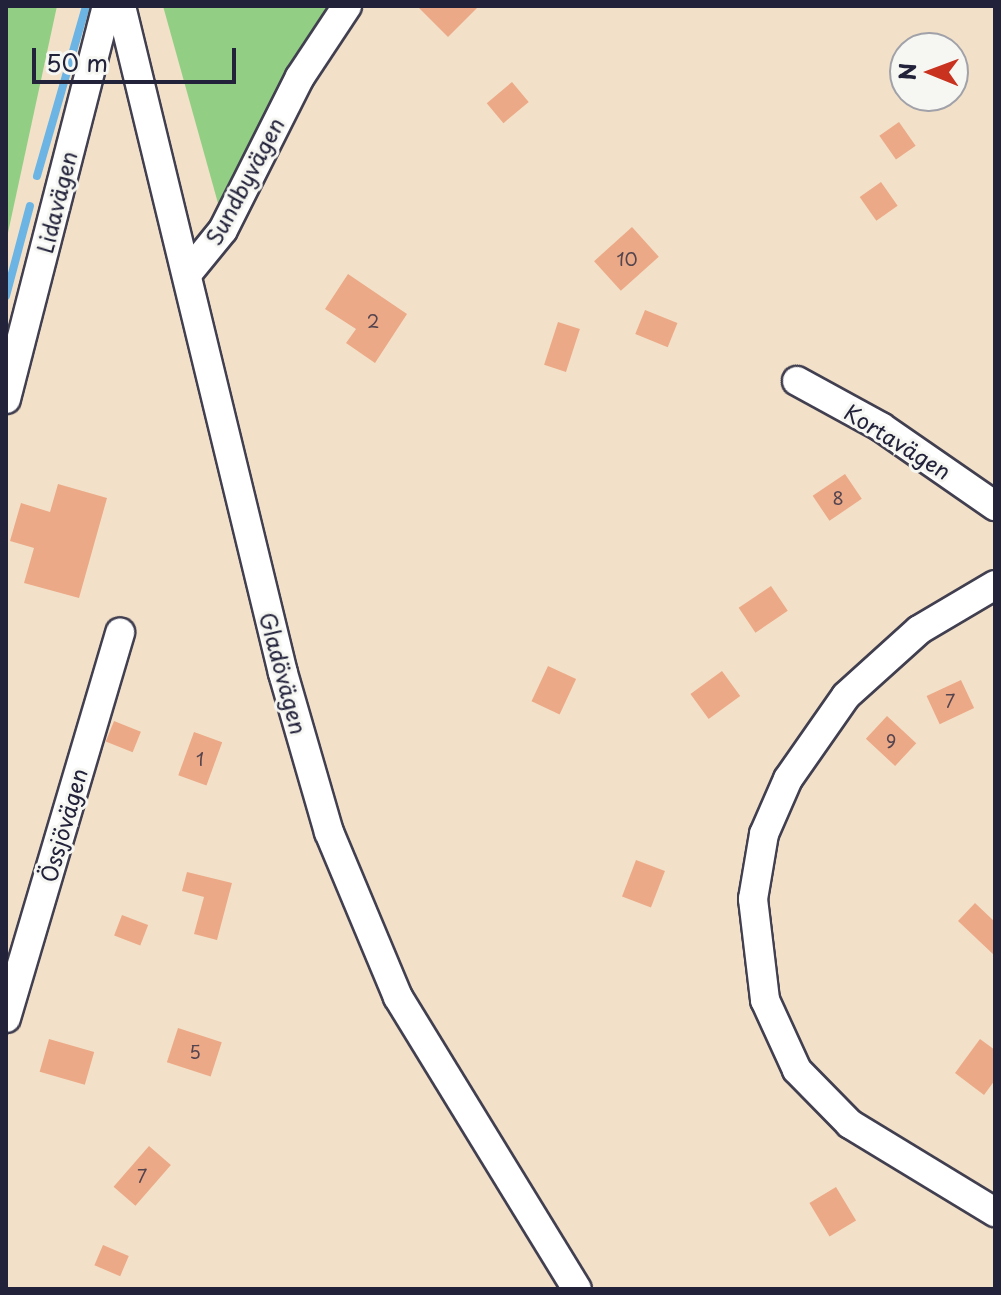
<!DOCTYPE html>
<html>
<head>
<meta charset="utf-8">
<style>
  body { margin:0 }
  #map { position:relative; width:1001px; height:1295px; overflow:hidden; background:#f2e1c8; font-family:"Playpen Sans",sans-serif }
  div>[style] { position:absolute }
  .green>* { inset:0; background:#92cf84 }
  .stream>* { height:8px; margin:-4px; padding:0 4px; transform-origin:4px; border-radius:4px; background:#6cb4e4 }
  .building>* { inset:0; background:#eca987; transform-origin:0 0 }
  .roads { filter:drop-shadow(2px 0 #413f50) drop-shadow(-2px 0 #413f50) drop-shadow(0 2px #413f50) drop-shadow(0 -2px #413f50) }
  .minor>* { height:28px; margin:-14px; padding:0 14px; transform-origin:14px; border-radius:14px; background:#fff }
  span { translate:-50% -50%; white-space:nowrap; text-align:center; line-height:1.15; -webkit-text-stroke:6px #f6f6f2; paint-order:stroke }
  .number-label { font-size:18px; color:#54444e }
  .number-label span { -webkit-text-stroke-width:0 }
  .street-label { font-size:22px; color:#22223b }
  .frame { position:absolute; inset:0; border:8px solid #22223b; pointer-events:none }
  .north { position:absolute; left:889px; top:32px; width:80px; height:80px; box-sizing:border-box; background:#f6f6f2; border:2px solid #a1a1a9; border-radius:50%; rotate:271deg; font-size:22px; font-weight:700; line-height:32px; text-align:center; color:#22223b }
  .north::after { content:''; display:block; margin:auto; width:28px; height:36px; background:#c8321e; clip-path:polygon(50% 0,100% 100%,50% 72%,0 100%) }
  .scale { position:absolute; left:32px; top:48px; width:204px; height:36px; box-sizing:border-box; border:4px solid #22223b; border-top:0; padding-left:10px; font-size:24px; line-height:28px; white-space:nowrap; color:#22223b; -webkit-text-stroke:6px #f6f6f2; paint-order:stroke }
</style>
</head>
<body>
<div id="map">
  <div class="green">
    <i style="clip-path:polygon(6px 6px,57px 6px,6px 242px)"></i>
    <i style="clip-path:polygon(163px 6px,337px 6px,221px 214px)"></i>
  </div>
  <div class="stream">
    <i style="left:37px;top:176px;width:177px;rotate:-73.9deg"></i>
    <i style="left:6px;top:296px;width:93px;rotate:-75.1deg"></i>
  </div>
  <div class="building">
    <i style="clip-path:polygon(417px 6px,479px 6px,448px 37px)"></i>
    <i style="left:512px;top:82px;width:26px;height:33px;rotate:50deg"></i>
    <i style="left:899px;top:122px;width:29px;height:24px;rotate:55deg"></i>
    <i style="left:881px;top:182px;width:29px;height:26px;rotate:55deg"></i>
    <i style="left:632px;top:227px;width:40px;height:51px;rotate:48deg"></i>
    <i style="clip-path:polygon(348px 274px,407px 314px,375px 363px,346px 343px,356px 329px,325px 309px)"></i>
    <i style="left:645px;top:310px;width:35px;height:26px;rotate:22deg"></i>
    <i style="left:558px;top:322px;width:23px;height:45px;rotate:18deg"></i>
    <i style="left:845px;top:474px;width:30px;height:39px;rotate:56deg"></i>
    <i style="clip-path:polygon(58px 484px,107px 498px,79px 598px,24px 583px,34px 548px,10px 541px,21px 503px,50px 512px)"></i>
    <i style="left:771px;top:586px;width:30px;height:39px;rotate:56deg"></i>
    <i style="left:548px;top:666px;width:31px;height:39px;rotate:25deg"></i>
    <i style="left:722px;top:671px;width:31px;height:39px;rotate:54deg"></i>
    <i style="left:961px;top:680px;width:31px;height:38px;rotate:65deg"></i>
    <i style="left:887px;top:716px;width:40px;height:31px;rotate:43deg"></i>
    <i style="left:114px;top:721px;width:29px;height:22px;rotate:22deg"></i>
    <i style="left:194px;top:732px;width:30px;height:46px;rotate:20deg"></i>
    <i style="left:636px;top:860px;width:31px;height:39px;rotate:21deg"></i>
    <i style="clip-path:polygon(187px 872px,232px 883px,217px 940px,194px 934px,204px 897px,182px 891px)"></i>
    <i style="clip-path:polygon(975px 903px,995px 922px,995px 956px,958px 921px)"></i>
    <i style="left:122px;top:915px;width:28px;height:22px;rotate:21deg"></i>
    <i style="left:178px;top:1028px;width:46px;height:36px;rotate:18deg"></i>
    <i style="left:49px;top:1039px;width:47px;height:34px;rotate:16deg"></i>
    <i style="clip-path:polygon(980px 1039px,995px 1050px,995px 1080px,984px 1095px,955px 1073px)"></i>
    <i style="left:149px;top:1146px;width:29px;height:54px;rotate:41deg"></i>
    <i style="left:836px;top:1187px;width:39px;height:31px;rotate:59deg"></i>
    <i style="left:103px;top:1245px;width:28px;height:22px;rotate:23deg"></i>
  </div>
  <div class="roads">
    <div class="minor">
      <i style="left:121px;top:6px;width:686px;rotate:76.35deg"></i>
      <i style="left:283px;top:673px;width:166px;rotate:73.9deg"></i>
      <i style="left:329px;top:832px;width:179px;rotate:67.3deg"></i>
      <i style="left:398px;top:997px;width:342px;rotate:58.5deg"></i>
      <i style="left:188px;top:273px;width:55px;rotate:-50.9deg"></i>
      <i style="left:223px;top:230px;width:171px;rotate:-63.3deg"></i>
      <i style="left:300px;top:77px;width:85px;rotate:-56.5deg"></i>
      <i style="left:797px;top:381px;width:96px;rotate:28.7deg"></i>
      <i style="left:881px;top:427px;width:139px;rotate:34.7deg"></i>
      <i style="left:6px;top:399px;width:406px;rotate:-75.6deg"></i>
      <i style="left:995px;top:585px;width:88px;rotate:149.4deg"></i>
      <i style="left:919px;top:630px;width:98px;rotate:137.9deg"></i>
      <i style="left:846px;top:696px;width:101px;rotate:124.9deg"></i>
      <i style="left:788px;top:779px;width:60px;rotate:113.6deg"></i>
      <i style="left:764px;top:834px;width:66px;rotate:99.6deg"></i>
      <i style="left:753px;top:899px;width:102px;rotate:83.2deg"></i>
      <i style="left:765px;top:1000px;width:77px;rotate:65.4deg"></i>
      <i style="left:797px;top:1070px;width:76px;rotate:45.5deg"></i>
      <i style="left:850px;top:1124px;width:170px;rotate:31.3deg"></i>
      <i style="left:6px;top:1018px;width:402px;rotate:-73.5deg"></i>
    </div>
  </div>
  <div class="number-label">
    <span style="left:627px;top:259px">10</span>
    <span style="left:373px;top:321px">2</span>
    <span style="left:838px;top:498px">8</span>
    <span style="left:950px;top:701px">7</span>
    <span style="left:891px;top:741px">9</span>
    <span style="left:200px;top:759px">1</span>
    <span style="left:195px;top:1052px">5</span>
    <span style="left:142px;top:1176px">7</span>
  </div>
  <div class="street-label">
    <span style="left:244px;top:181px;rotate:-62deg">Sundbyvägen</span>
    <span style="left:56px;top:202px;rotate:-76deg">Lidavägen</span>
    <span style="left:898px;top:441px;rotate:32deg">Kortavägen</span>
    <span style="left:284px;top:673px;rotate:75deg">Gladövägen</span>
    <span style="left:63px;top:825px;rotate:-74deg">Össjövägen</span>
  </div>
  <div class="frame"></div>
  <div class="north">N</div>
  <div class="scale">50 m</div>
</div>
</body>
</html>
